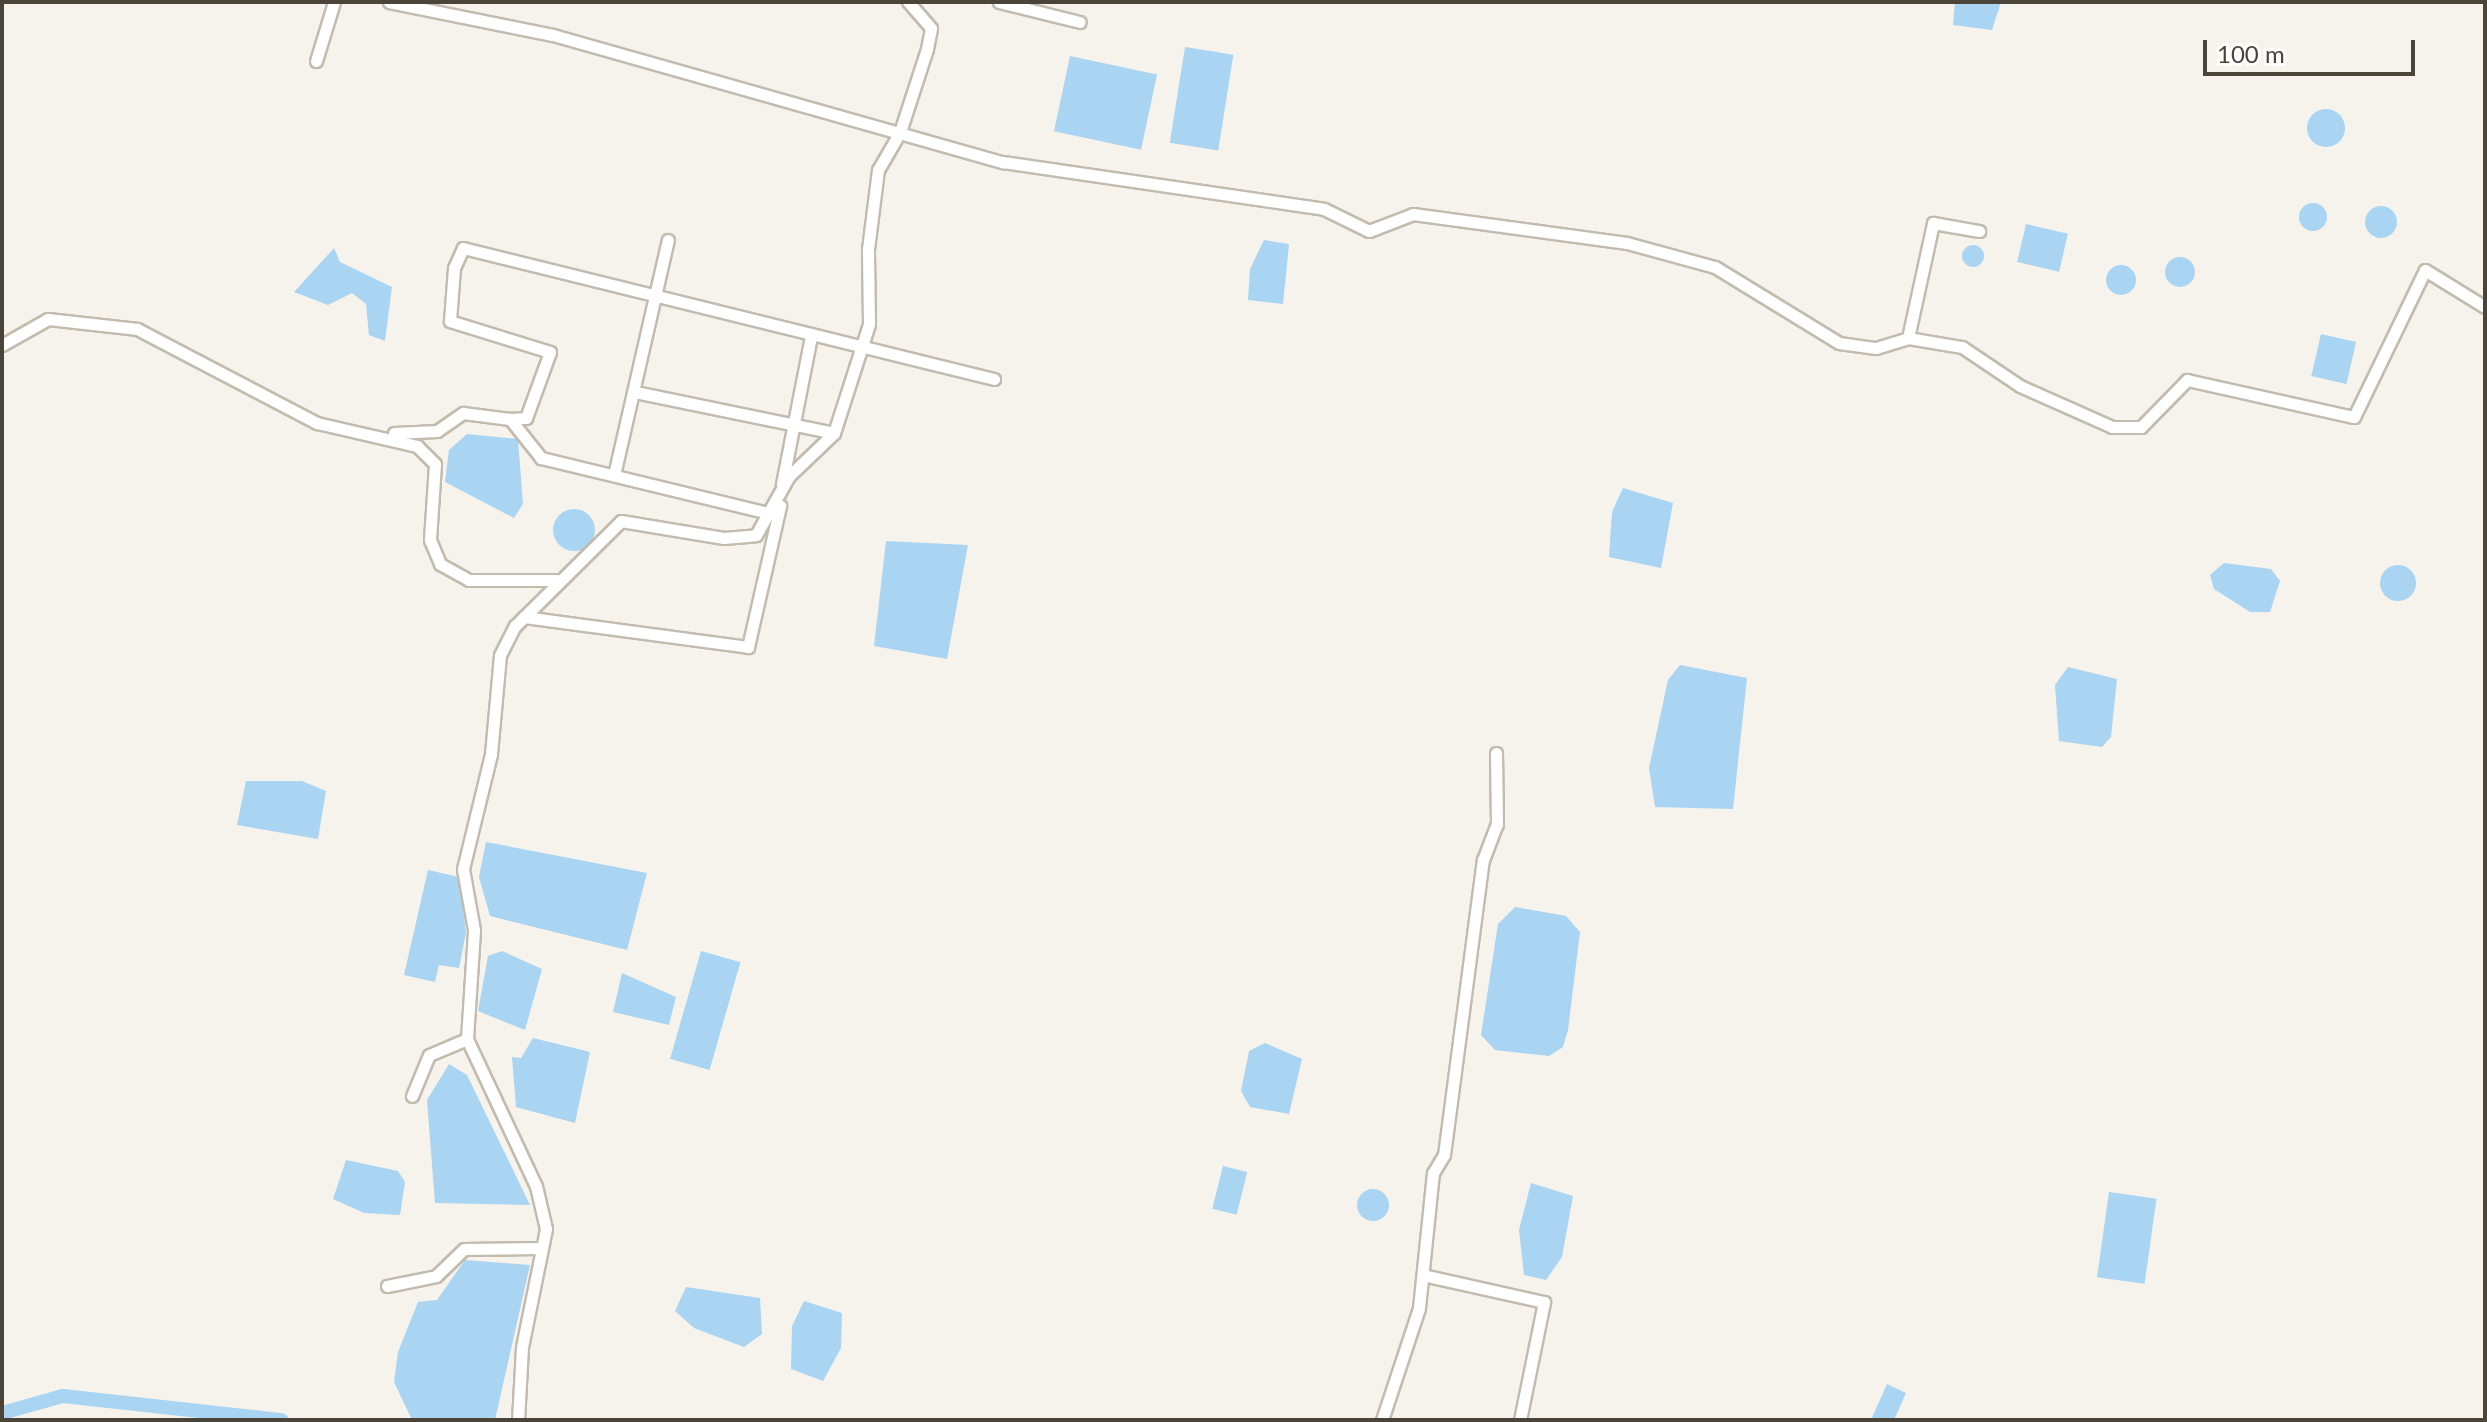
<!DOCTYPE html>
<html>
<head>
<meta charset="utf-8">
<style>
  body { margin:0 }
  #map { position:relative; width:2487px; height:1422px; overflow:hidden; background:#f6f3ec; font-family:Lato,sans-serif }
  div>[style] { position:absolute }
  .water>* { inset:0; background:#a9d4f2; transform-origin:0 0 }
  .round { border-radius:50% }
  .canal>* { height:14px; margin:-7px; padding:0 7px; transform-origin:7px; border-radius:7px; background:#a9d4f2 }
  .roads { filter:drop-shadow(2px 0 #c2bbae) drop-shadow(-2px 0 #c2bbae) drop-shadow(0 2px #c2bbae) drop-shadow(0 -2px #c2bbae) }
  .street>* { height:11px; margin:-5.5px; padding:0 5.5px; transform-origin:5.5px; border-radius:5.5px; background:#fff }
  span { translate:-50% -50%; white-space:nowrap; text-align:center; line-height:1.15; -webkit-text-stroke:7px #fff; paint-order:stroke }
  .frame { position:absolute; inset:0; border:4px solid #4b4439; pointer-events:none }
  .scale { position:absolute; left:2203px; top:40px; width:212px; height:36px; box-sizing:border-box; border:4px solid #4b4439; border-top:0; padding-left:10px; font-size:24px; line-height:28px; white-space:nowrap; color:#4b4439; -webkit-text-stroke:6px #fff; paint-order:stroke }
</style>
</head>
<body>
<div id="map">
  <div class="water">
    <i style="clip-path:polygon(1955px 2px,2001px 2px,1992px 30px,1953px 25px)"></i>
    <i style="left:1185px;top:47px;width:49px;height:97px;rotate:9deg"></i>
    <i style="left:1070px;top:56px;width:89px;height:77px;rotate:12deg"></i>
    <i class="round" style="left:2307px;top:109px;width:38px;height:38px"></i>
    <i class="round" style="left:2299px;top:203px;width:28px;height:28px"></i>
    <i class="round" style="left:2365px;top:206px;width:32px;height:32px"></i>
    <i style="left:2026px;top:224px;width:43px;height:39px;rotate:13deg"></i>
    <i style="clip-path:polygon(1264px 240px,1289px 244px,1283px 304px,1248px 300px,1250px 269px)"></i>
    <i class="round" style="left:1962px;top:245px;width:22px;height:22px"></i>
    <i style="clip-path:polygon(334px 248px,340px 262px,392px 287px,385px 341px,369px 335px,366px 304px,352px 293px,328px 305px,294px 292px)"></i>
    <i class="round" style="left:2165px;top:257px;width:30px;height:30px"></i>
    <i class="round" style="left:2106px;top:265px;width:30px;height:30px"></i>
    <i style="left:2321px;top:334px;width:36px;height:43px;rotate:13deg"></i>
    <i style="clip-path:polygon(467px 434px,518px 439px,523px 504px,514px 518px,445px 482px,449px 450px)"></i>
    <i style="clip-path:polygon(1623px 488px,1673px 503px,1661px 568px,1609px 557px,1612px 512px)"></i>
    <i class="round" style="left:553px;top:509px;width:42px;height:42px"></i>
    <i style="clip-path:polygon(886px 541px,968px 545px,947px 659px,874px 646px)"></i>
    <i style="clip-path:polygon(2224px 563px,2271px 569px,2280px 581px,2270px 612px,2250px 612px,2214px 589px,2210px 575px)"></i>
    <i class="round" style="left:2380px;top:565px;width:36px;height:36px"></i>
    <i style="clip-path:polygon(1680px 665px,1747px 678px,1733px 809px,1655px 807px,1649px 768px,1668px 680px)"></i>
    <i style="clip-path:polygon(2068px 667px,2117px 679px,2111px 737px,2102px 747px,2059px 741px,2055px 685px)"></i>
    <i style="clip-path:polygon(246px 781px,302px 781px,326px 791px,318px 839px,237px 825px)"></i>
    <i style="clip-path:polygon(486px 842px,647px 873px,627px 950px,490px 916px,479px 877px)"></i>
    <i style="clip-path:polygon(428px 870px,459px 877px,466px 933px,459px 968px,439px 965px,435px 982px,404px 975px)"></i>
    <i style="clip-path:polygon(1515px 907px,1566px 916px,1580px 932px,1568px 1030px,1563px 1047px,1549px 1056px,1495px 1050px,1481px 1035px,1498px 924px)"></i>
    <i style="clip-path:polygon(502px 951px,542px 969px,525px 1030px,478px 1011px,488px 956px)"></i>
    <i style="left:701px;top:951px;width:41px;height:112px;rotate:16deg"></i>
    <i style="clip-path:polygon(622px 973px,676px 997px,669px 1025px,613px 1012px)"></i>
    <i style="clip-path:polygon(533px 1038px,590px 1052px,575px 1123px,516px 1107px,512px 1057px,521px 1058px)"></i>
    <i style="clip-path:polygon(1265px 1043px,1302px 1059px,1289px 1114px,1250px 1107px,1241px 1091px,1249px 1051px)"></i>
    <i style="clip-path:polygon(449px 1064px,467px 1075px,530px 1205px,435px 1203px,427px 1100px)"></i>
    <i style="clip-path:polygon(346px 1160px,398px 1171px,405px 1182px,400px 1215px,364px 1213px,333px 1199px)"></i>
    <i style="left:1223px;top:1166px;width:25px;height:44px;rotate:14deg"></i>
    <i style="clip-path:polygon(1531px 1183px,1573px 1196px,1562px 1257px,1546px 1280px,1524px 1275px,1519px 1230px)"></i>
    <i class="round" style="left:1357px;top:1189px;width:32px;height:32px"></i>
    <i style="left:2109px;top:1192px;width:48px;height:86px;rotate:8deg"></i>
    <i style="clip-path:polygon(465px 1260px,530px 1265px,495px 1420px,412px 1420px,394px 1382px,398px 1352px,418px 1302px,437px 1300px)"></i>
    <i style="clip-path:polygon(686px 1287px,760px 1298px,762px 1334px,744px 1347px,694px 1328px,675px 1311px)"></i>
    <i style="clip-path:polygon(804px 1301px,842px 1313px,841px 1348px,823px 1381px,791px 1369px,792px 1326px)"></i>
    <i style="clip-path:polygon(1887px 1384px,1906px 1393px,1894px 1420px,1871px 1420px)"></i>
  </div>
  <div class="canal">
    <i style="left:2px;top:1413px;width:63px;rotate:-15.6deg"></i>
    <i style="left:63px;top:1396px;width:220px;rotate:6.3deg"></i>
  </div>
  <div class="roads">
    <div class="street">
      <i style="left:389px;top:2px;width:167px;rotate:11.4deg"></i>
      <i style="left:553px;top:35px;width:468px;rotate:15.8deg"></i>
      <i style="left:1003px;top:162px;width:324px;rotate:8.3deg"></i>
      <i style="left:1324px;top:209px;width:50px;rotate:26.1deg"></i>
      <i style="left:1369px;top:231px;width:47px;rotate:-21.1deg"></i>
      <i style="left:1413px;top:214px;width:216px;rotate:7.7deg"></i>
      <i style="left:1627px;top:243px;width:91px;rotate:15.3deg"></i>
      <i style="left:1715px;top:267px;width:145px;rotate:31.5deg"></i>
      <i style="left:1839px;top:343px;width:37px;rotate:8deg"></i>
      <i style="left:1876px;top:348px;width:34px;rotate:-17deg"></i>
      <i style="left:1908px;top:338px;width:55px;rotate:9.5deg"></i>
      <i style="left:1962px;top:347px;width:70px;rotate:33.9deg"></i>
      <i style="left:2020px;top:386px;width:101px;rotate:24deg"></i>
      <i style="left:2112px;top:427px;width:29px"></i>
      <i style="left:2141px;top:427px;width:66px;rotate:-45.6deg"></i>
      <i style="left:2187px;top:380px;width:171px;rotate:12.5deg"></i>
      <i style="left:2354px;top:417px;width:163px;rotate:-64.2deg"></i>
      <i style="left:2425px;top:270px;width:70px;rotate:31.7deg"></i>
      <i style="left:999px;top:2px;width:83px;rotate:13.9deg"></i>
      <i style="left:316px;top:61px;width:62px;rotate:-73deg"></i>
      <i style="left:1908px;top:338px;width:118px;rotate:-77.7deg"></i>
      <i style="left:1933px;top:223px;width:47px;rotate:9.9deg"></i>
      <i style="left:2px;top:345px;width:53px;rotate:-29.5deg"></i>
      <i style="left:48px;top:319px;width:90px;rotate:6.4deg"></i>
      <i style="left:137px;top:329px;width:203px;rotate:27.6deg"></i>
      <i style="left:317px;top:423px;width:103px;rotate:13deg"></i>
      <i style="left:417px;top:446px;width:25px;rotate:45deg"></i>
      <i style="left:435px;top:464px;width:76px;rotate:93.8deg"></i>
      <i style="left:430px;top:540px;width:26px;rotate:67deg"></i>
      <i style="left:440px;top:564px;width:33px;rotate:29deg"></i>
      <i style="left:469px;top:580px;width:88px"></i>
      <i style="left:635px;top:392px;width:203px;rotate:11.6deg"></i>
      <i style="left:510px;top:419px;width:16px;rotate:-4deg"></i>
      <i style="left:526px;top:418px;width:70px;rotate:-70deg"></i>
      <i style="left:550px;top:352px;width:105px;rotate:-162.8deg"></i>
      <i style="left:450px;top:321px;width:53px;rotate:-85.7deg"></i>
      <i style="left:454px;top:268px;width:22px;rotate:-66deg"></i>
      <i style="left:463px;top:248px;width:547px;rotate:13.86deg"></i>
      <i style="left:394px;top:433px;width:43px;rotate:-2.7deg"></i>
      <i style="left:437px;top:431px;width:32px;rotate:-35deg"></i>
      <i style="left:463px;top:413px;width:47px;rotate:7.3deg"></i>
      <i style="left:510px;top:419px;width:50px;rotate:51.5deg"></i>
      <i style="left:541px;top:458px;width:239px;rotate:13.6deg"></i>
      <i style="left:614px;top:475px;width:241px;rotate:-77.1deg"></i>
      <i style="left:782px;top:484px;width:151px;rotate:-78.9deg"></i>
      <i style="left:524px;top:617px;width:226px;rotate:7.6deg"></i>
      <i style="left:748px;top:647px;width:145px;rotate:-77.2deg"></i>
      <i style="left:467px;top:1039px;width:162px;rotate:64.9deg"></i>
      <i style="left:536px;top:1186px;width:44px;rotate:76.9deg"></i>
      <i style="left:546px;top:1229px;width:120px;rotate:101.5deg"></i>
      <i style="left:522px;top:1347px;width:73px;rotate:93.1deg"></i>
      <i style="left:412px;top:1096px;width:44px;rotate:-67.5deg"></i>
      <i style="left:429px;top:1055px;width:41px;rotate:-22.8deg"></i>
      <i style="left:467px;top:1039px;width:109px;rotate:-86.3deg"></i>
      <i style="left:474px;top:930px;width:62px;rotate:-100.2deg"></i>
      <i style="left:463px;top:869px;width:118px;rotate:-76.3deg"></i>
      <i style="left:491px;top:754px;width:99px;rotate:-84.8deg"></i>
      <i style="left:500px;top:655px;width:33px;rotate:-63deg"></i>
      <i style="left:515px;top:626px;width:149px;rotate:-44.7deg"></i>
      <i style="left:621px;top:521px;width:104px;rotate:9.4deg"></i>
      <i style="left:724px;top:538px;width:32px;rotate:-5deg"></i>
      <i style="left:756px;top:535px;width:68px;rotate:-60.8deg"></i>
      <i style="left:789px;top:476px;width:62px;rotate:-43.7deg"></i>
      <i style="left:834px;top:433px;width:114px;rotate:-72.2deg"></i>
      <i style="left:869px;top:324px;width:75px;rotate:-90.8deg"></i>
      <i style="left:868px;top:249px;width:80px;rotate:-82.8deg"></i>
      <i style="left:878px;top:170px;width:44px;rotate:-59.9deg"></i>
      <i style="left:900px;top:132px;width:87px;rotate:-72deg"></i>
      <i style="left:927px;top:49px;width:21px;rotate:-79deg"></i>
      <i style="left:931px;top:28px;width:35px;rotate:-131deg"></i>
      <i style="left:1423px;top:1275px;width:124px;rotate:12.6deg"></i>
      <i style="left:1544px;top:1302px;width:120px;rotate:101.5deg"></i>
      <i style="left:387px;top:1286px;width:50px;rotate:-11.5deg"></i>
      <i style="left:436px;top:1276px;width:39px;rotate:-44deg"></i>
      <i style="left:464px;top:1249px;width:77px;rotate:-0.7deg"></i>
      <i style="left:1382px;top:1420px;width:118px;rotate:-71.7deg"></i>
      <i style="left:1419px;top:1308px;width:136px;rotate:-84.1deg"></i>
      <i style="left:1433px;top:1173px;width:21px;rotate:-59deg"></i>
      <i style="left:1444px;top:1155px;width:298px;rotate:-82.5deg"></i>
      <i style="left:1483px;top:860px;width:39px;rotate:-69deg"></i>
      <i style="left:1497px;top:824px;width:71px;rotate:-90.8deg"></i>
    </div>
  </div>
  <div class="frame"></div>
  <div class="scale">100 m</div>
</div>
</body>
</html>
